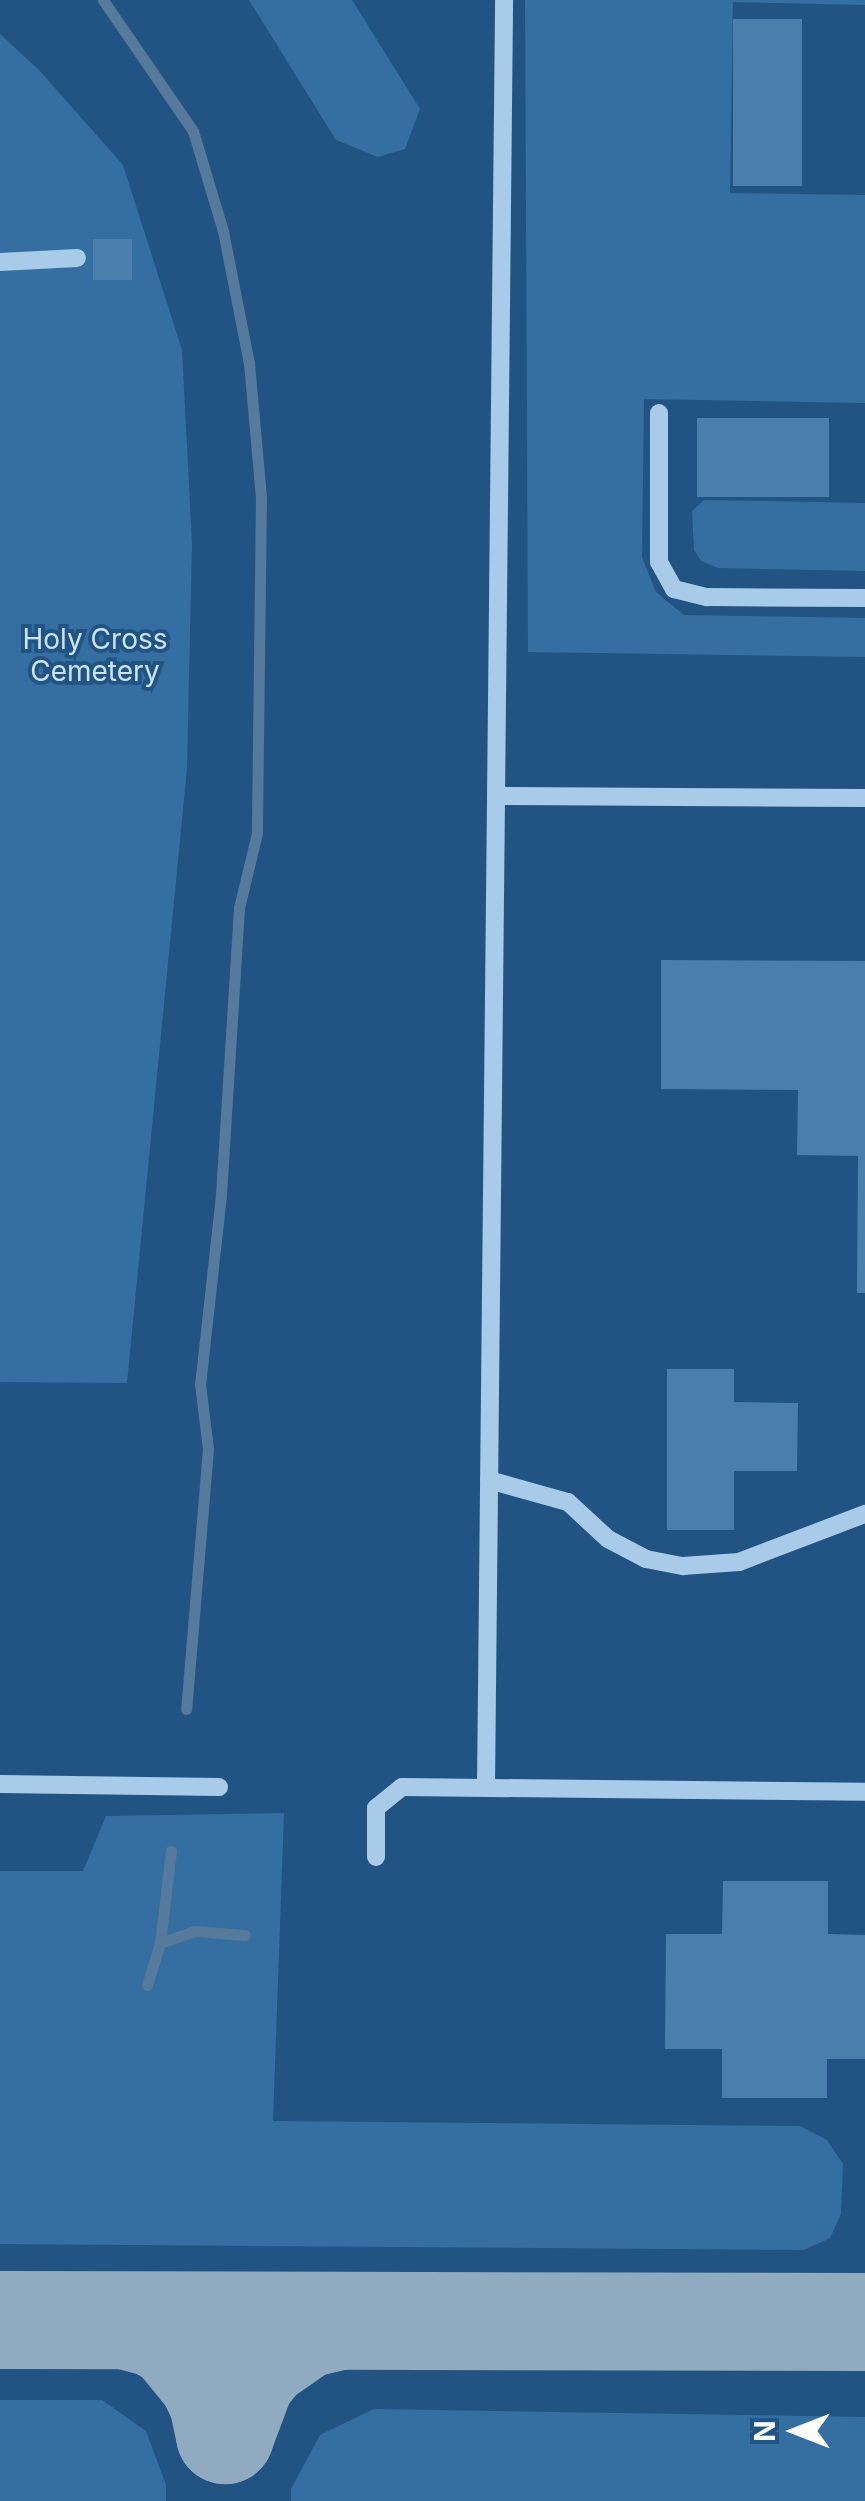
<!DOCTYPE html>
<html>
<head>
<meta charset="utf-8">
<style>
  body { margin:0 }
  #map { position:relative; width:865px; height:2501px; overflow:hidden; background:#215482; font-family:Inter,sans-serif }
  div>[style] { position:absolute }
  .green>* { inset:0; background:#356ea0 }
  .stream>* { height:11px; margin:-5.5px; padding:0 5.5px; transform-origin:5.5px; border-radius:5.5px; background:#557a9b }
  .taxiway>* { height:98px; margin:-49px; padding:0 49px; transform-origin:49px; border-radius:49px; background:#90aac0 }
  .building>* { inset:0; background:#4a7eab; transform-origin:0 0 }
  .minor>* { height:18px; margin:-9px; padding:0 9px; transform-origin:9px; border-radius:9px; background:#a7cbe8 }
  span { translate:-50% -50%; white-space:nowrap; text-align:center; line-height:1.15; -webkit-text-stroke:8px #215482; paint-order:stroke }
  .park-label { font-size:28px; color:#cbe3f6 }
  .north { position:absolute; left:745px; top:2381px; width:100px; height:100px; -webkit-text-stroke:8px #215482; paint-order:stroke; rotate:270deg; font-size:28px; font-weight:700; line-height:40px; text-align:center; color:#fff }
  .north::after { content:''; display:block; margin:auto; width:35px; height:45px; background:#fff; clip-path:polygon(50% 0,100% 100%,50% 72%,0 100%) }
</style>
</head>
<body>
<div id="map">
  <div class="green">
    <i style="clip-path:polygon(249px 0,352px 0,420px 109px,405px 149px,378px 157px,336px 140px)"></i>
    <i style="clip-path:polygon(525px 0,865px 0,865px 5px,733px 2px,730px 193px,865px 195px,865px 403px,644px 399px,642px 557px,656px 592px,684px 615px,865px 618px,865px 657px,528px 652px)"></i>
    <i style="clip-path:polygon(0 34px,39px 70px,123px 165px,182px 350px,192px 543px,187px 768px,127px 1383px,0 1382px)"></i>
    <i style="clip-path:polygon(704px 500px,865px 503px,865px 571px,718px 568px,701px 561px,694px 550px,692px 511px)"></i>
    <i style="clip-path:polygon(284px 1813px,273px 2121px,800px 2126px,827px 2140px,843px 2164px,841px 2214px,830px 2238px,804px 2250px,0 2244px,0 1871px,83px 1871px,106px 1816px)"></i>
    <i style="clip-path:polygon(0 2400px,102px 2400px,146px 2431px,166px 2485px,166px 2501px,0 2501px)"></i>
    <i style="clip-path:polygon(374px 2409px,865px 2417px,865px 2501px,291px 2501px,291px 2489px,320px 2435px)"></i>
  </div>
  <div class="stream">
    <i style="left:103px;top:0;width:159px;rotate:55.5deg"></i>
    <i style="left:193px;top:131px;width:104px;rotate:73.3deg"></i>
    <i style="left:223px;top:231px;width:135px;rotate:78.9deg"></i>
    <i style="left:249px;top:363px;width:135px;rotate:84.9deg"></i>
    <i style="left:261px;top:497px;width:336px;rotate:90.7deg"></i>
    <i style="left:257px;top:833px;width:77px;rotate:103.5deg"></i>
    <i style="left:239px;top:908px;width:288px;rotate:93.6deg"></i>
    <i style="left:221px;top:1195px;width:190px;rotate:96.3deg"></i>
    <i style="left:200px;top:1384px;width:65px;rotate:83deg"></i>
    <i style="left:208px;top:1449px;width:261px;rotate:94.8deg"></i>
    <i style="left:160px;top:1943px;width:36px;rotate:-19deg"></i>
    <i style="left:194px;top:1931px;width:51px;rotate:4.5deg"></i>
    <i style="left:147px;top:1985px;width:44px;rotate:-72.8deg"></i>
    <i style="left:160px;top:1943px;width:93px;rotate:-83.2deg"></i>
  </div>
  <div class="taxiway">
    <i style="left:0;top:2320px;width:865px;rotate:0.13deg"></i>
    <i style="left:128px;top:2321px;width:30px;rotate:15deg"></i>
    <i style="left:157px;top:2329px;width:21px;rotate:31deg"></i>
    <i style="left:175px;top:2340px;width:50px;rotate:50.6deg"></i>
    <i style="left:207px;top:2379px;width:25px;rotate:64deg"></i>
    <i style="left:218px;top:2402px;width:34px;rotate:78deg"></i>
    <i style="left:225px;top:2435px;width:60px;rotate:-69.4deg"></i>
    <i style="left:246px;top:2379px;width:26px;rotate:-51deg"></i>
    <i style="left:262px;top:2359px;width:52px;rotate:-34.9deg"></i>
    <i style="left:305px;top:2329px;width:32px;rotate:-13deg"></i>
  </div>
  <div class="building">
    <i style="left:733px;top:19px;width:69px;height:167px"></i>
    <i style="left:93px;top:239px;width:39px;height:41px"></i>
    <i style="left:697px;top:418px;width:132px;height:79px"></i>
    <i style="clip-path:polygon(661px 960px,865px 961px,865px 1293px,857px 1293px,858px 1156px,797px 1155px,798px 1090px,661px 1089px)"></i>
    <i style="clip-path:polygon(667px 1369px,734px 1369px,734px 1402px,798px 1403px,797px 1471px,734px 1471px,734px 1530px,667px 1530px)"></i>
    <i style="clip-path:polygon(723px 1881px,828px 1881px,828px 1934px,865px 1935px,865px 2059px,827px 2059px,827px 2098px,722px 2098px,722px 2049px,665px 2049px,666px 1934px,722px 1934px)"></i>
  </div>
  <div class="minor">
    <i style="left:0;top:262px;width:77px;rotate:-3deg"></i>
    <i style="left:659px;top:413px;width:149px;rotate:90deg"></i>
    <i style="left:659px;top:562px;width:31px;rotate:61deg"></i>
    <i style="left:674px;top:589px;width:34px;rotate:14deg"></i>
    <i style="left:707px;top:597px;width:158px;rotate:0.4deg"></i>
    <i style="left:496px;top:796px;width:369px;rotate:0.3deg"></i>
    <i style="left:489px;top:1480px;width:82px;rotate:15.6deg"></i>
    <i style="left:568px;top:1502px;width:54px;rotate:42.8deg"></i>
    <i style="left:608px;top:1539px;width:43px;rotate:27.8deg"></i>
    <i style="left:646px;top:1559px;width:38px;rotate:11deg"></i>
    <i style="left:683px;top:1566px;width:56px;rotate:-4.1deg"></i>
    <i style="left:739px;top:1562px;width:135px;rotate:-20.9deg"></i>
    <i style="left:0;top:1784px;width:219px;rotate:0.8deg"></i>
    <i style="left:486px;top:1787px;width:1787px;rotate:-89.42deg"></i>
    <i style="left:376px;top:1857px;width:49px;rotate:-90deg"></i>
    <i style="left:376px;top:1808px;width:33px;rotate:-39deg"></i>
    <i style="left:402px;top:1787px;width:463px;rotate:0.6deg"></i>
  </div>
  <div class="park-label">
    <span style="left:95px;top:655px">Holy Cross<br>Cemetery</span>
  </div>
  <div class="north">N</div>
</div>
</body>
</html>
